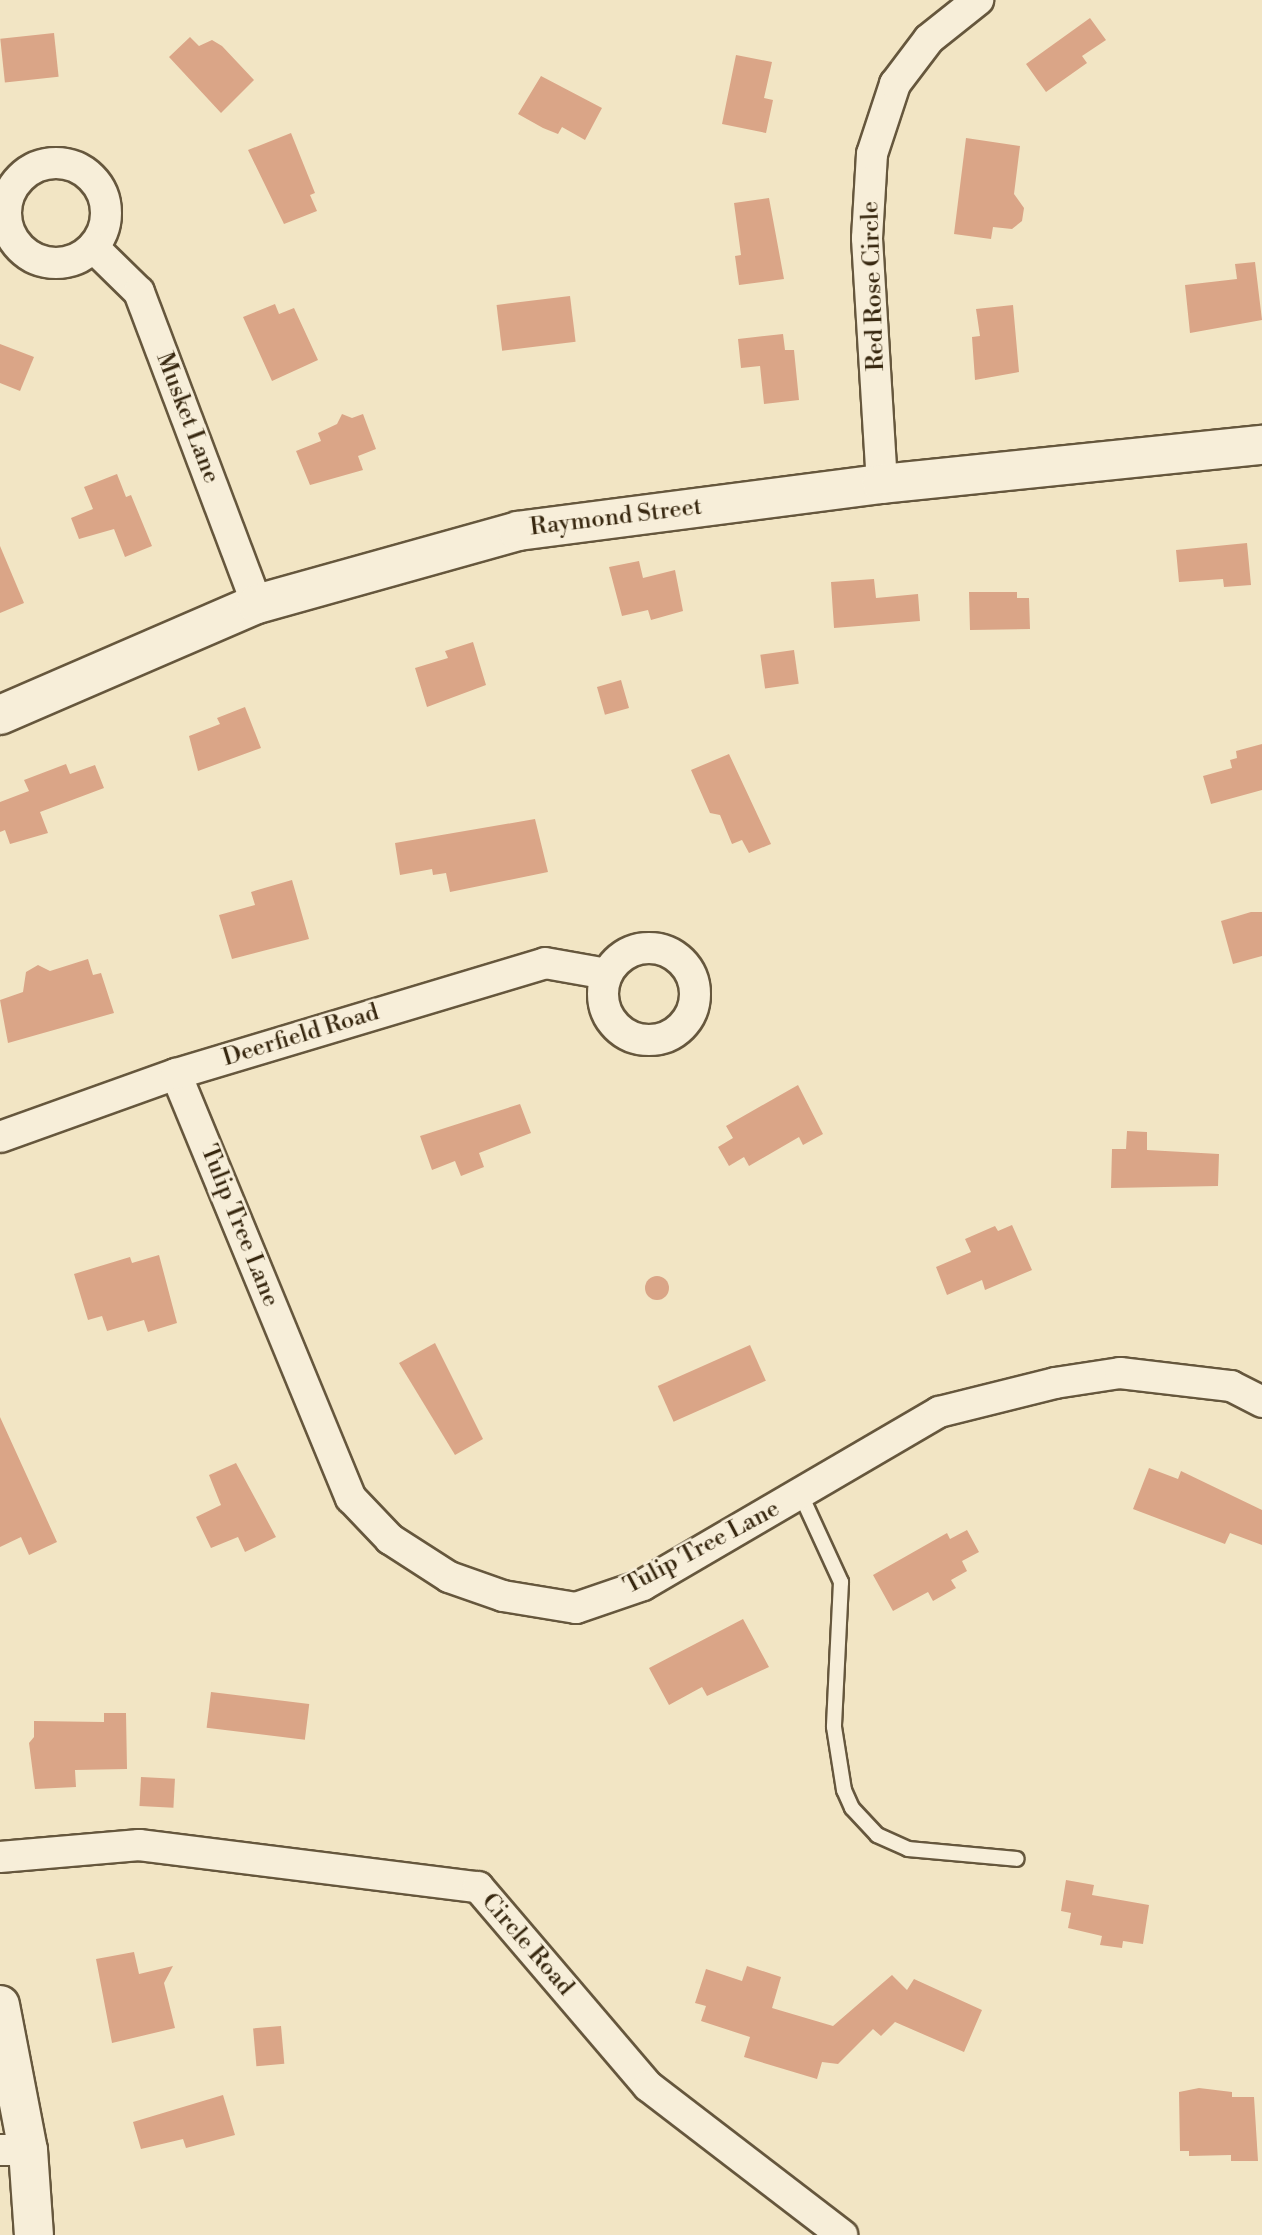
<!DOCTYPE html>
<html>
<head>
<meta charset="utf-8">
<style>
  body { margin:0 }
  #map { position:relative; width:1262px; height:2235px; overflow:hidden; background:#f2e5c4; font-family:"Libre Bodoni",serif }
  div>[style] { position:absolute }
  .building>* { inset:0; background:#daa587; transform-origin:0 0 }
  .round { border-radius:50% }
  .roads { filter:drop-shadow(2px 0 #66573d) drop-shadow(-2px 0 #66573d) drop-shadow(0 2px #66573d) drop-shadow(0 -2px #66573d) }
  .lane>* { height:14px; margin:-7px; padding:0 7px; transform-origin:7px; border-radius:7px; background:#f7eed9 }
  .street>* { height:30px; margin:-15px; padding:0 15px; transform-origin:15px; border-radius:15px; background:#f7eed9 }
  .street>.ring { margin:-15px; padding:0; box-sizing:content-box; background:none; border:30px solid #f7eed9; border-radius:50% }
  .secondary>* { height:38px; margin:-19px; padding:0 19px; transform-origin:19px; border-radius:19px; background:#f7eed9 }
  span { translate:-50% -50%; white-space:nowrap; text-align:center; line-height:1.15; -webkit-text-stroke:5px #f7eed9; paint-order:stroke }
  .street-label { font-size:24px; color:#382810 }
</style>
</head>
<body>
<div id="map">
  <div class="building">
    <i style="clip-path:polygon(1090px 18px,1106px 40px,1082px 56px,1087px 63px,1046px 92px,1026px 64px)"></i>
    <i style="left:54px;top:33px;width:44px;height:54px;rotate:84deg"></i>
    <i style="clip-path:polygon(190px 37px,199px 46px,212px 40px,222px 46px,254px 80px,221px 113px,169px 57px)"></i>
    <i style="clip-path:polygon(736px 55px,772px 62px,764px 98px,773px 100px,766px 133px,722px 124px)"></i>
    <i style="clip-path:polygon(541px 76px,602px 108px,585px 140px,562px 127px,558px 134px,543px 128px,518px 114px)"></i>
    <i style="clip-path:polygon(291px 133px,315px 193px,310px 195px,317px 211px,284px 224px,248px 150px)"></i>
    <i style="clip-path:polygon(966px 138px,1020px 146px,1014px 194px,1024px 208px,1022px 221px,1012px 229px,993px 227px,991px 239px,954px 234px)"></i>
    <i style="clip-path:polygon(769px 198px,784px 279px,739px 285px,735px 256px,741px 255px,734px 203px)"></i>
    <i style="clip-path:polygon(1255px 262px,1262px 320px,1190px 333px,1185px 285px,1237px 279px,1235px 264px)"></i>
    <i style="left:570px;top:296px;width:46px;height:74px;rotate:83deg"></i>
    <i style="clip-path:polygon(275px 304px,279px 314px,294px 308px,318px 360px,272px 381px,243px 317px)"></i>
    <i style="clip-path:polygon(1013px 305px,1019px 372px,975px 380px,972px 337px,980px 336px,976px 309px)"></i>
    <i style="clip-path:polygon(783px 334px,785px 350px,794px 350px,799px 400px,764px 404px,760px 366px,741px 368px,738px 339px)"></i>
    <i style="clip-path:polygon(0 344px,34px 357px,20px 391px,0 383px)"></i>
    <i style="clip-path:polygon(342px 414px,352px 418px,363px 414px,376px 449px,358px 456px,363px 470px,310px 485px,296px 451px,321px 441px,318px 433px,337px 424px)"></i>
    <i style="clip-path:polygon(117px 474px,126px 497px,131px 495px,152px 546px,125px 557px,114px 529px,79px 539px,71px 518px,93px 509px,84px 487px)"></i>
    <i style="clip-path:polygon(1247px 543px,1251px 585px,1224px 587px,1223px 579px,1179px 582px,1176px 550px)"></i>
    <i style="clip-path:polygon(0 546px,24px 603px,0 613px)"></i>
    <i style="clip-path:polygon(639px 561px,643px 578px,675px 570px,683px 611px,651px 620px,648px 610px,622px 616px,609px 567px)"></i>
    <i style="clip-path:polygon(874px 579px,876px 598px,918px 594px,920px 621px,834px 628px,831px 582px)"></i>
    <i style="clip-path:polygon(969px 592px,1017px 592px,1017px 598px,1029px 598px,1030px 629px,970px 630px)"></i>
    <i style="clip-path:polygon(473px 642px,486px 685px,427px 707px,415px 668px,448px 658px,445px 651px)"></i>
    <i style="left:794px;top:650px;width:34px;height:34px;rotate:82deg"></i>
    <i style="left:621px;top:680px;width:29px;height:25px;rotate:74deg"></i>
    <i style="clip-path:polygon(245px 707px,261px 748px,198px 771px,189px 736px,220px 724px,217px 718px)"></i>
    <i style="clip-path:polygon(1262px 744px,1262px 790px,1211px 804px,1203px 776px,1232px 768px,1230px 760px,1237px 758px,1236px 751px)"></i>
    <i style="clip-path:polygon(729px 754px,771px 844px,749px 853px,742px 840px,732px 844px,720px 815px,710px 813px,691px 770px)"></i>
    <i style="clip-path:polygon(66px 764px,70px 774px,95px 765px,104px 788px,40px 812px,48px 833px,10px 844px,5px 830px,0 832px,0 802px,29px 791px,24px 780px)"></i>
    <i style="clip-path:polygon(535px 819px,548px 872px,450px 892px,446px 873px,433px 875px,432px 869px,400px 875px,395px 843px)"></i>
    <i style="clip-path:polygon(292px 880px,309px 939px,232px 959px,219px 915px,255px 905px,251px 892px)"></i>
    <i style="clip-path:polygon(1251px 912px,1262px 912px,1262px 956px,1233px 964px,1221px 921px)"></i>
    <i style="clip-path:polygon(88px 959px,93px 975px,101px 973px,114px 1013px,8px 1043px,0 1000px,23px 992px,26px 972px,38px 965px,50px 971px)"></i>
    <i style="clip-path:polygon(798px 1085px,823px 1134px,803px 1145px,799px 1137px,749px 1166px,744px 1157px,729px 1166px,718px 1147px,733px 1138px,726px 1126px)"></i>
    <i style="clip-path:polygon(520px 1104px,531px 1133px,479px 1153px,484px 1167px,461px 1176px,455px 1161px,432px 1170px,420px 1136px)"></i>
    <i style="clip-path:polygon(1127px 1131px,1147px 1132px,1147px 1150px,1219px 1154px,1218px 1186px,1111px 1188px,1112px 1149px,1126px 1149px)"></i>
    <i style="clip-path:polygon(1012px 1225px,1032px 1270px,985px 1290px,982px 1280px,947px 1295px,936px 1267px,971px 1252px,965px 1239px,995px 1226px,998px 1231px)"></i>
    <i style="clip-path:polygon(159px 1255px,177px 1323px,148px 1332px,144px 1320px,107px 1331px,102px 1316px,88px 1320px,74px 1274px,130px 1257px,132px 1263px)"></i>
    <i class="round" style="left:645px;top:1276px;width:24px;height:24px"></i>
    <i style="clip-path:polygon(435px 1343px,483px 1439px,455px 1455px,399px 1363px)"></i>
    <i style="left:750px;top:1345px;width:39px;height:101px;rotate:66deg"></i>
    <i style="clip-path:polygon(0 1417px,57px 1542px,29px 1555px,21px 1537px,0 1547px)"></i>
    <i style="clip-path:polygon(236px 1463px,276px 1537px,245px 1552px,238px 1537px,211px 1548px,196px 1517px,221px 1505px,209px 1475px)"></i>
    <i style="clip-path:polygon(1149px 1468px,1178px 1479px,1181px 1471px,1262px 1510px,1262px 1545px,1230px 1533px,1225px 1544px,1133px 1509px)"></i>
    <i style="clip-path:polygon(967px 1530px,979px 1552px,962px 1561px,967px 1571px,951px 1580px,956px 1588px,933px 1601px,928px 1592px,893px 1611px,873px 1575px,947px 1533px,950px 1539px)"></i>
    <i style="clip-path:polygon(743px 1619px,769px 1667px,707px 1696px,702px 1687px,669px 1705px,649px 1668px)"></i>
    <i style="left:211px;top:1692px;width:99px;height:36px;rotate:7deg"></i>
    <i style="clip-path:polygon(104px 1713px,126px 1713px,127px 1769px,75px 1770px,76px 1787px,35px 1789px,29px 1743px,34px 1737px,34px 1721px,104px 1722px)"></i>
    <i style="left:141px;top:1777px;width:34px;height:29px;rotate:3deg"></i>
    <i style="clip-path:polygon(1066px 1880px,1094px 1885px,1092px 1895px,1149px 1905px,1143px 1944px,1123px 1941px,1122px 1948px,1100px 1945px,1102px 1936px,1068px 1928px,1071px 1913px,1061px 1911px)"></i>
    <i style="clip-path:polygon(134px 1952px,139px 1974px,173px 1966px,164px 1983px,175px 2028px,112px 2043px,96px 1959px)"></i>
    <i style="clip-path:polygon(747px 1966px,781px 1977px,772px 2008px,833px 2026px,892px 1975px,907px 1990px,914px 1979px,982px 2010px,964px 2052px,895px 2022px,881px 2036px,873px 2029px,838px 2064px,822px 2062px,817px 2079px,744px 2057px,750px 2037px,701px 2021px,706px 2006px,695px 2003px,706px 1969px,742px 1981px)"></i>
    <i style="left:281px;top:2026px;width:38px;height:28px;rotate:85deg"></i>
    <i style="clip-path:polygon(1199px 2088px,1232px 2092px,1232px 2097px,1254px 2097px,1258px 2161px,1231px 2161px,1231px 2155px,1189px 2156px,1189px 2151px,1180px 2151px,1179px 2092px)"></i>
    <i style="clip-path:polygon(223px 2095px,235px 2135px,186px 2148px,183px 2139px,141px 2149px,133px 2122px)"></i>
  </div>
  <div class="roads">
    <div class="lane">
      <i style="left:801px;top:1495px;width:96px;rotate:65.3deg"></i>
      <i style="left:841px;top:1582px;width:145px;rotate:92.8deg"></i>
      <i style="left:834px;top:1727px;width:64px;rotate:81deg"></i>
      <i style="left:844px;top:1790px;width:20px;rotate:66deg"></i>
      <i style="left:852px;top:1808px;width:37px;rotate:47deg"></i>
      <i style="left:877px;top:1835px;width:34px;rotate:24deg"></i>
      <i style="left:908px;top:1849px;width:109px;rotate:5.2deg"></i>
    </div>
    <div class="street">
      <i class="ring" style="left:6px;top:163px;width:70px;height:70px"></i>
      <i style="left:93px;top:247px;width:64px;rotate:44.4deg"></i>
      <i style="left:139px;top:292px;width:334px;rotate:69.3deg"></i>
      <i style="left:882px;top:484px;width:246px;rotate:-93.5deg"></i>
      <i style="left:867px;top:238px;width:84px;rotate:-86.6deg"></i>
      <i style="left:872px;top:154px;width:74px;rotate:-71.8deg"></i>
      <i style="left:895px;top:84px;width:56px;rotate:-52.9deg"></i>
      <i style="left:929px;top:39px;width:63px;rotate:-38.5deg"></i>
      <i class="ring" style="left:603px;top:948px;width:62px;height:62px"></i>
      <i style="left:176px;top:1074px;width:459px;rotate:67.6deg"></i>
      <i style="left:351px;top:1498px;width:57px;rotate:46.4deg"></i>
      <i style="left:390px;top:1539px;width:70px;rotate:32.8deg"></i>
      <i style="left:449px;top:1577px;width:57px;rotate:19.4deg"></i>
      <i style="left:503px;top:1596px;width:74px;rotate:9.3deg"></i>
      <i style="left:576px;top:1608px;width:71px;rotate:-18.9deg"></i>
      <i style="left:643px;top:1585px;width:343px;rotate:-30.3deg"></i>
      <i style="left:939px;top:1412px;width:120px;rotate:-14deg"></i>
      <i style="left:1055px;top:1383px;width:66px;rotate:-8.7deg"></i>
      <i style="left:1120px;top:1373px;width:112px;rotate:6.7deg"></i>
      <i style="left:1231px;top:1386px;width:35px;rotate:27deg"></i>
      <i style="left:0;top:1137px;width:187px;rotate:-19.7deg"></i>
      <i style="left:176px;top:1074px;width:385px;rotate:-16.7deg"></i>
      <i style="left:545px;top:963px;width:63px;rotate:10.1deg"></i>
      <i style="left:0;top:1857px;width:140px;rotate:-4.9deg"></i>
      <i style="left:139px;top:1845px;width:342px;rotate:7.1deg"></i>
      <i style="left:478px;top:1887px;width:262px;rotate:49.5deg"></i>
      <i style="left:648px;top:2086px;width:245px;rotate:37.5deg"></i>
      <i style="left:0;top:2150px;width:28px"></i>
    </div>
    <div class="secondary">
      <i style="left:0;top:715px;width:280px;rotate:-23.4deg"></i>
      <i style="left:257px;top:604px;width:271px;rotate:-15.6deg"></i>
      <i style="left:518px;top:531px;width:367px;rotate:-7.4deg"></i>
      <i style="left:882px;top:484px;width:382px;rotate:-5.9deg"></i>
      <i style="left:0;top:2005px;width:148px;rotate:79.1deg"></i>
      <i style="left:28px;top:2150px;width:85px;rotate:86deg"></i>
    </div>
  </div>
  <div class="street-label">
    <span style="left:874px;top:286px;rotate:-92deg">Red Rose Circle</span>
    <span style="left:187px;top:418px;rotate:69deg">Musket Lane</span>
    <span style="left:616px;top:518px;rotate:-7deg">Raymond Street</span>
    <span style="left:301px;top:1036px;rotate:-17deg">Deerfield Road</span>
    <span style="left:239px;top:1226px;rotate:68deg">Tulip Tree Lane</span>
    <span style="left:702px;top:1548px;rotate:-28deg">Tulip Tree Lane</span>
    <span style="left:527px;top:1945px;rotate:49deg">Circle Road</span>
  </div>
</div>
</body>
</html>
